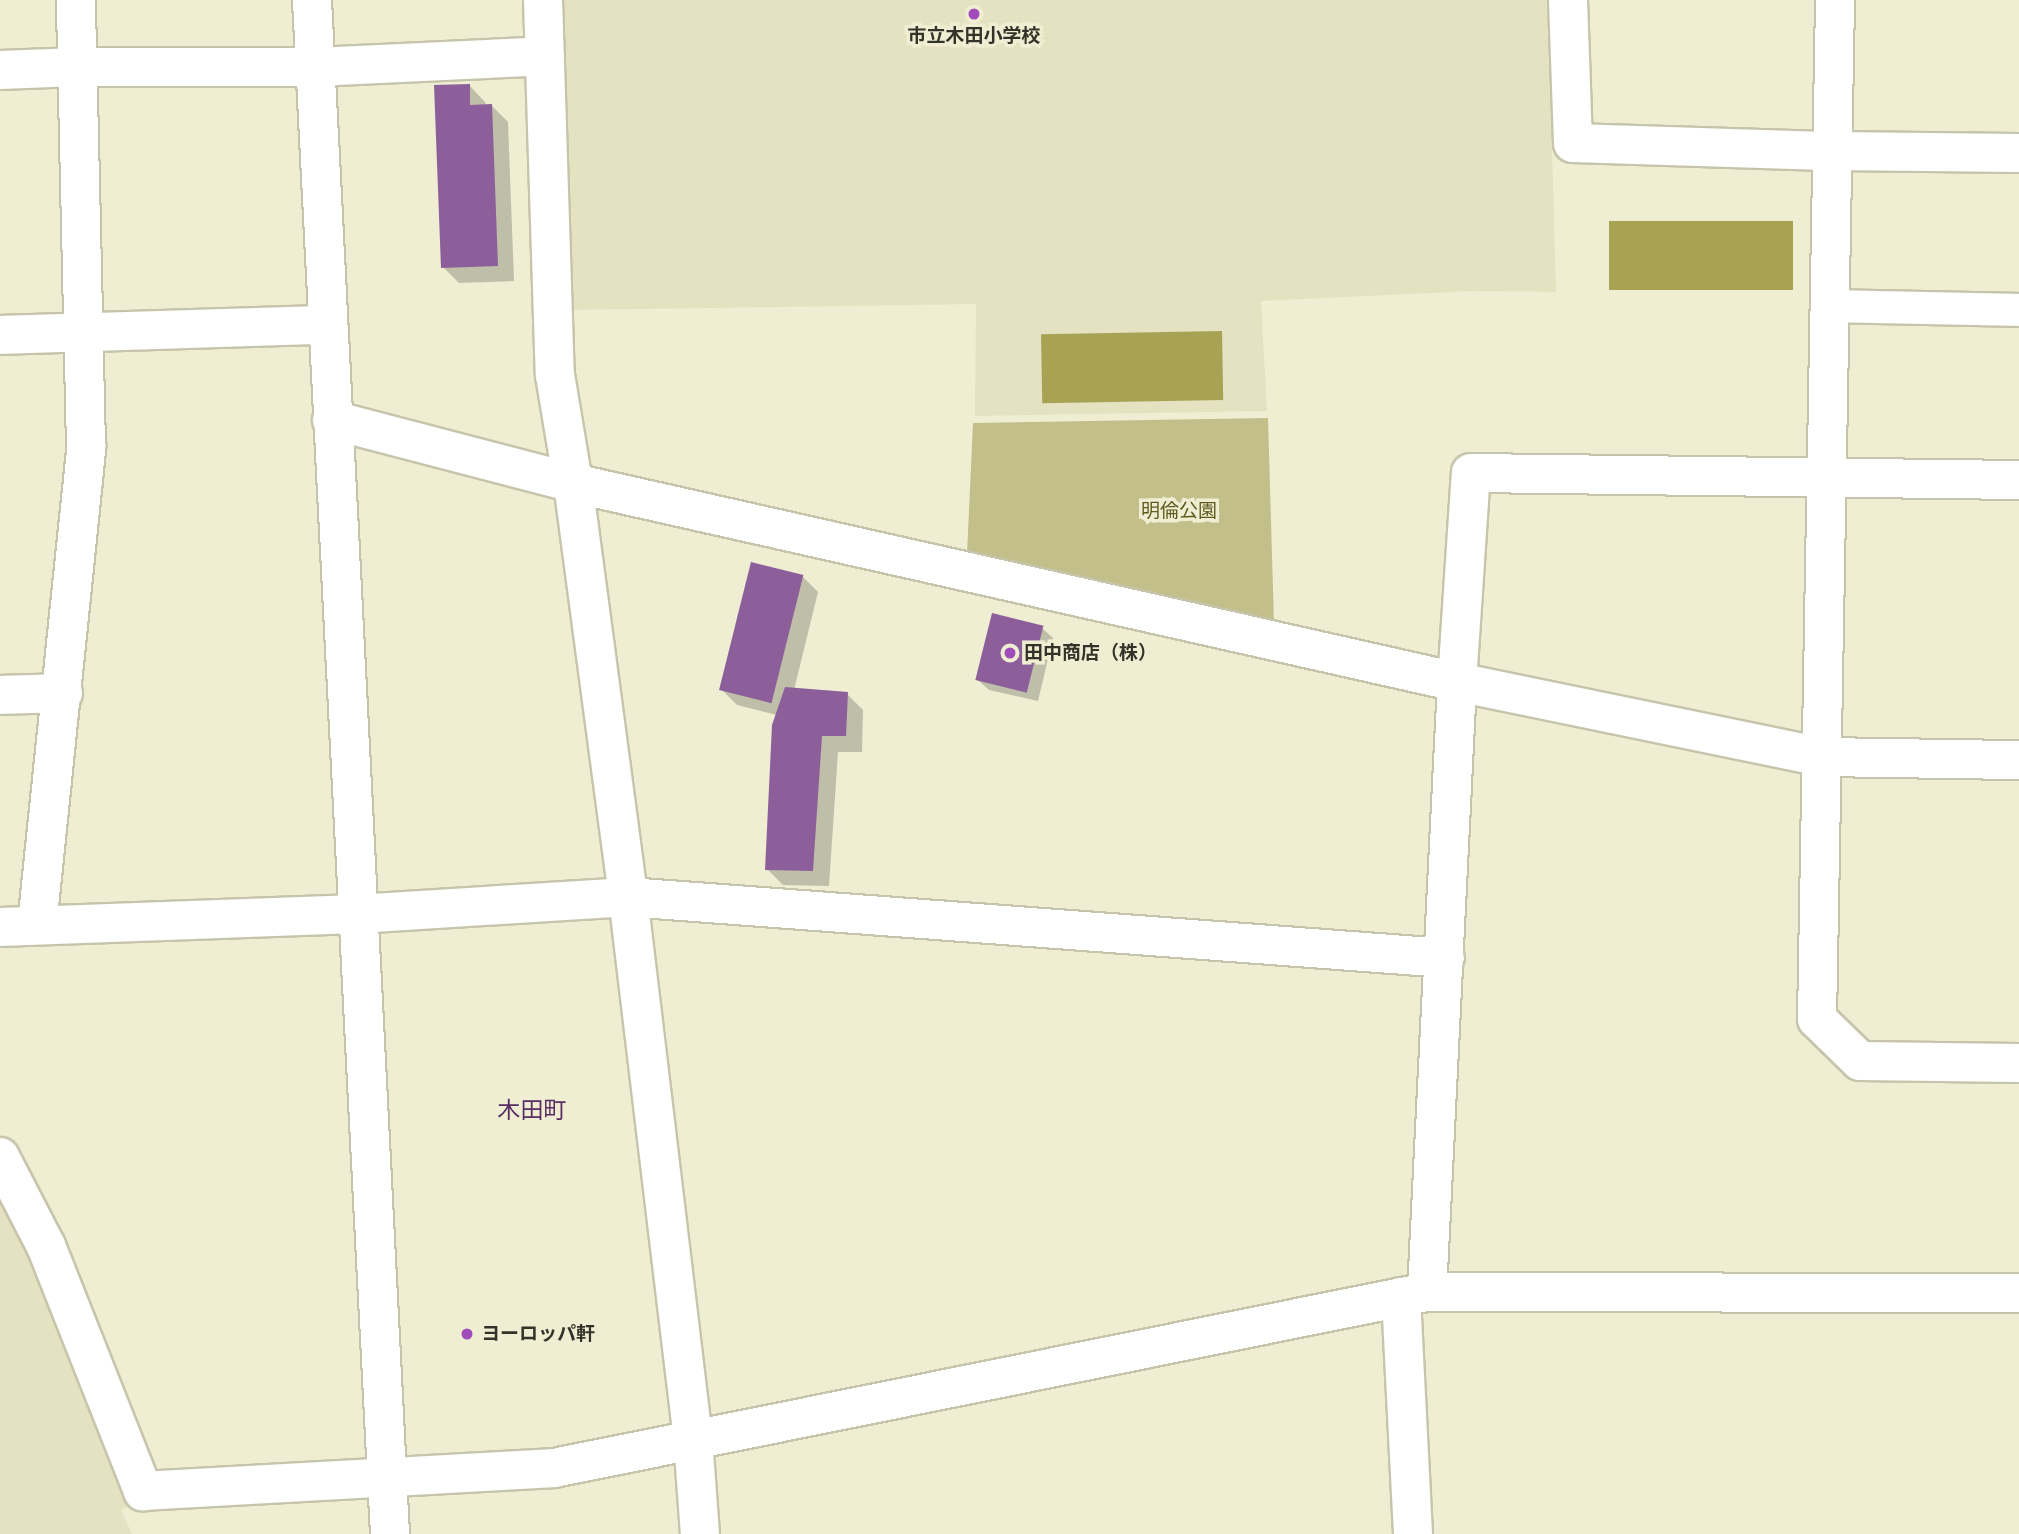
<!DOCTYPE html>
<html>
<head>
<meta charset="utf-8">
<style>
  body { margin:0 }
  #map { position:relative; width:2019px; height:1534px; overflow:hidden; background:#efeed3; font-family:"Work Sans","Noto Sans JP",sans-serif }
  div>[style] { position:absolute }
  .built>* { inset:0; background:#e4e2c0 }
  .green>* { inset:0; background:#c2bf8a }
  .water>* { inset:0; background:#a8a354; transform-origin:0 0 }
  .shadow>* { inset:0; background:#0003 }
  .building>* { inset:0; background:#8c5f9a; transform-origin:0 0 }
  .roads { filter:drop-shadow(2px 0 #c6c5ac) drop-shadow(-2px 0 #c6c5ac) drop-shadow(0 2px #c6c5ac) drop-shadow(0 -2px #c6c5ac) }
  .pedestrian>* { height:32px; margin:-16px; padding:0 16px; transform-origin:16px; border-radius:16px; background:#fff }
  .minor>* { height:38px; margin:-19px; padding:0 19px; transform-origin:19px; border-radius:19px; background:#fff }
  .tertiary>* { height:38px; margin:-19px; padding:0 19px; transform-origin:19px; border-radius:19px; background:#fff }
  .dots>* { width:19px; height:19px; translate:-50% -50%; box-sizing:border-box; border:4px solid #efeed3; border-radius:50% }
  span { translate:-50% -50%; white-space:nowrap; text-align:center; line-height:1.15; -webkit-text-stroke:7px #efeed3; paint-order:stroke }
  .poi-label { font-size:19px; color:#343329; font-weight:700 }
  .left { translate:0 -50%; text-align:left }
  .park-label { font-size:19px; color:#5e5a1f }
  .quarter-label { font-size:23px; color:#572d63 }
</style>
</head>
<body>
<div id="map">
  <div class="built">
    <i style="clip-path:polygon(560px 0,1548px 0,1556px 292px,1474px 291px,1261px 301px,1267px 411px,975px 416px,976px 304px,569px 310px)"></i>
    <i style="clip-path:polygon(0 1193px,28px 1247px,128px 1506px,121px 1510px,132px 1534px,0 1534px)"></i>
  </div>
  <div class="green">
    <i style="clip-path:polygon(1268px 418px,1274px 624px,967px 554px,973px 423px)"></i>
  </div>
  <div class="water">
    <i style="left:1609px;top:221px;width:184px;height:69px"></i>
    <i style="left:1222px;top:331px;width:69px;height:181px;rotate:89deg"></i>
  </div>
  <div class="shadow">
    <i style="clip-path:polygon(469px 85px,485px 102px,486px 106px,492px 106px,508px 122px,514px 281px,459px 283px,443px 267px)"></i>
    <i style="clip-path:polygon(802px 576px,818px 592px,794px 690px,847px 694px,863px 710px,862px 752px,838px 752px,829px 886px,783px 885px,767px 869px,777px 715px,737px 705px,721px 689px)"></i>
    <i style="clip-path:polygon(1042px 628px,1053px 638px,1038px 701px,989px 690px,978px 680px)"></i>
  </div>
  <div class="building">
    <i style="clip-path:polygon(470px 84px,470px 105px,492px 104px,498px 266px,441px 268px,434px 85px)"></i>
    <i style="left:751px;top:562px;width:54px;height:132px;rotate:14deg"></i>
    <i style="left:992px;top:613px;width:53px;height:69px;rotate:14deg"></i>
    <i style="clip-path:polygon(785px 687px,848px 692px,846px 736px,822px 736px,813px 871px,765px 870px,772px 725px)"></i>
  </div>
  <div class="roads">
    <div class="pedestrian">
      <i style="left:1831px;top:306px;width:188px;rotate:1.2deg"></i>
    </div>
    <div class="minor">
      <i style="left:543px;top:0;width:375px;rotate:88.2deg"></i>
      <i style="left:555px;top:375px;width:109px;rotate:80.5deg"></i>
      <i style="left:573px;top:483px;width:418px;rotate:82.4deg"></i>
      <i style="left:628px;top:897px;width:546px;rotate:83.16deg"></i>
      <i style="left:693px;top:1439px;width:95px;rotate:85.8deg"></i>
      <i style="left:1568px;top:0;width:143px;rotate:88deg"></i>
      <i style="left:1573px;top:143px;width:260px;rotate:1.8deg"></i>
      <i style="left:1833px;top:151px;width:186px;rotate:0.6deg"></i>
      <i style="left:1835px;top:0;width:1019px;rotate:91.01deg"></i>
      <i style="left:1817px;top:1019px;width:60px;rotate:44.3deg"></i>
      <i style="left:1860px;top:1061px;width:159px;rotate:0.7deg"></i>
      <i style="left:0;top:70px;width:78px;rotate:-2.2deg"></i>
      <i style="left:78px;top:67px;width:237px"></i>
      <i style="left:315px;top:67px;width:230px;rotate:-2.7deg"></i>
      <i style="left:0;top:335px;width:327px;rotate:-1.8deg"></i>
      <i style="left:332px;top:420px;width:249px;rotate:14.6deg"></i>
      <i style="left:573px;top:483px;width:906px;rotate:12.69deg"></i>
      <i style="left:1457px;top:682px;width:374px;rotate:11.6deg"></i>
      <i style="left:1823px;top:757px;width:196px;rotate:0.9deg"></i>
      <i style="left:0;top:695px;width:63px;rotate:-1.8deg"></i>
      <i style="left:37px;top:925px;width:481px;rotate:-84.1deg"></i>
      <i style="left:86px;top:447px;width:447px;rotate:-91.3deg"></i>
      <i style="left:0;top:927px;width:357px;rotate:-2.1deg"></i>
      <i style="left:357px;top:914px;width:272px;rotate:-3.6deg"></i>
      <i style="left:628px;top:897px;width:819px;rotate:4.27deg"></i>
      <i style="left:0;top:1157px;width:100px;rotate:62.7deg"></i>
      <i style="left:46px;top:1246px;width:264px;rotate:68.4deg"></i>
      <i style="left:143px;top:1491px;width:412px;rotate:-3.2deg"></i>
      <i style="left:554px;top:1468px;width:891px;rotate:-11.4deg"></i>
      <i style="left:1427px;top:1292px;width:592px;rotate:0.1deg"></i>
      <i style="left:1427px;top:1292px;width:611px;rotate:-87.18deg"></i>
      <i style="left:1457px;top:682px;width:209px;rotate:-86.2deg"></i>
      <i style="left:1471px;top:473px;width:548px;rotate:0.73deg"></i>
      <i style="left:1401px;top:1297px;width:237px;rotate:87.1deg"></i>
    </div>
    <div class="tertiary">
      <i style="left:312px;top:0;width:1536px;rotate:87.09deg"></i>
    </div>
  </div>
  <div class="dots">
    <i style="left:974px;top:14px;background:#a14cbb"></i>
    <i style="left:1010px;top:653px;background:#a14cbb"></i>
    <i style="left:467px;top:1334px;background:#a14cbb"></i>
  </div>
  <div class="poi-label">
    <span style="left:974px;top:36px">市立木田小学校</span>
    <span class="left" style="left:1024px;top:653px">田中商店（株）</span>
    <span class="left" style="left:481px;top:1334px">ヨーロッパ軒</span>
  </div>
  <div class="park-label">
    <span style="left:1179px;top:511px">明倫公園</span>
  </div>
  <div class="quarter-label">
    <span style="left:532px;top:1111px">木田町</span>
  </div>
</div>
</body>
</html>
